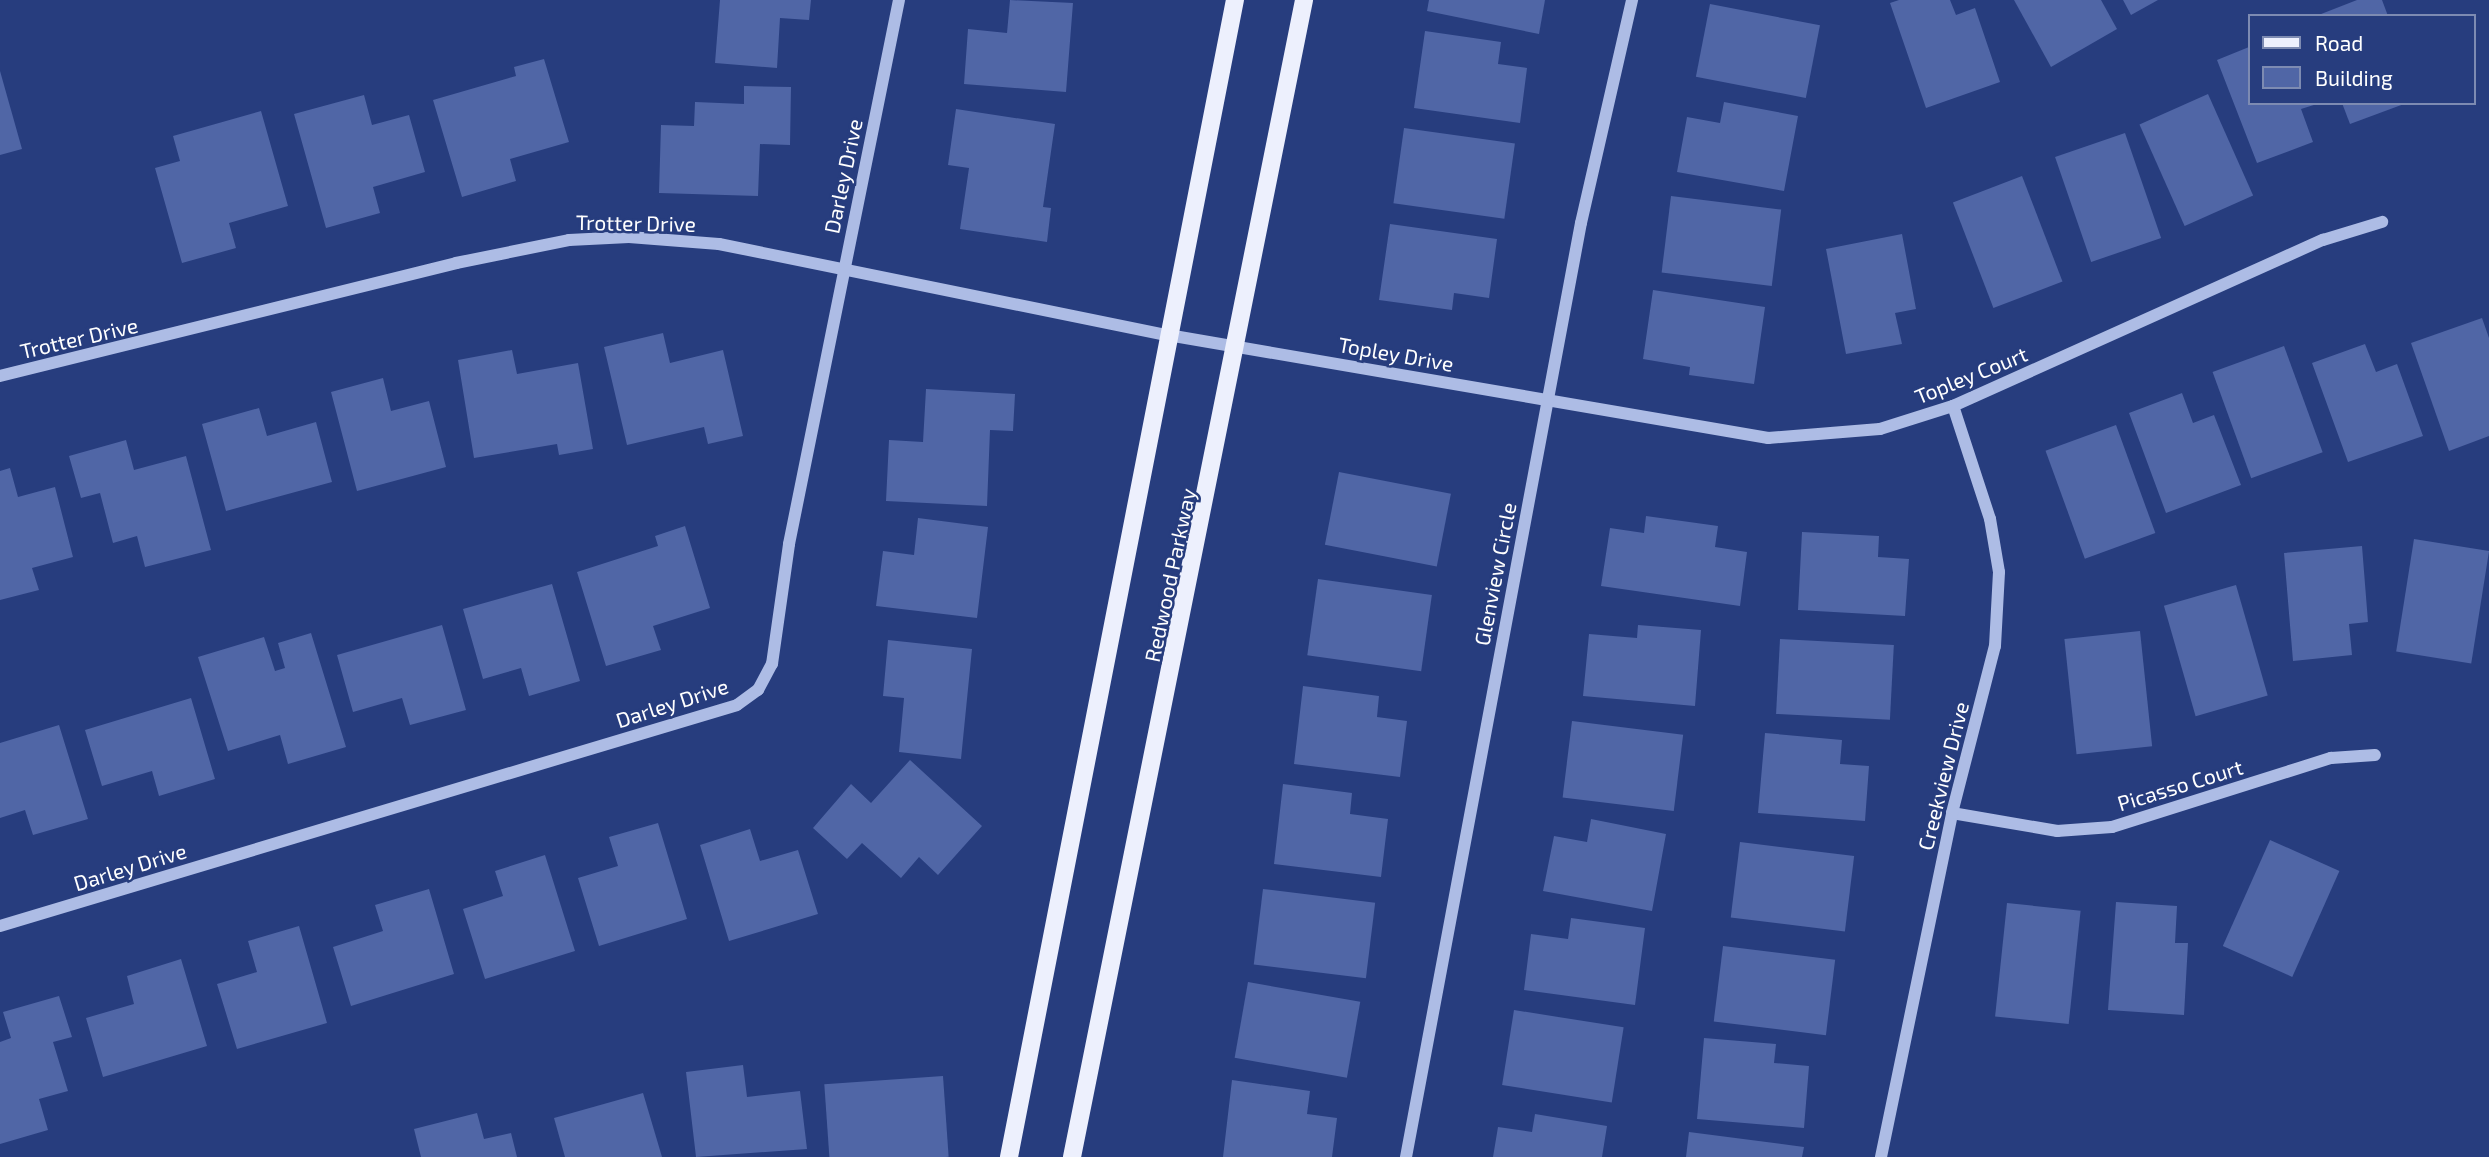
<!DOCTYPE html>
<html>
<head>
<meta charset="utf-8">
<style>
  body { margin:0 }
  #map { position:relative; width:2489px; height:1157px; overflow:hidden; background:#273d7e; font-family:"Exo 2",sans-serif }
  div>[style] { position:absolute }
  .building>* { inset:0; background:#5066a6; transform-origin:0 0 }
  .minor>* { height:12px; margin:-6px; padding:0 6px; transform-origin:6px; border-radius:6px; background:#adbce5 }
  .major>* { height:18px; margin:-9px; padding:0 9px; transform-origin:9px; border-radius:9px; background:#edf0fd }
  span { translate:-50% -50%; white-space:nowrap; text-align:center; line-height:1.15; -webkit-text-stroke:5px #273d7e; paint-order:stroke }
  .street-label { font-size:21px; color:#fff }
  .legend { position:absolute; left:2248px; top:14px; width:228px; height:91px; box-sizing:border-box; background:#273d7e; border:2px solid #7d8bb2; margin:0; padding:9px 12px; list-style:none; font-size:21px; color:#fff }
  .legend li { display:flex; align-items:center; gap:14px; height:35px }
  .legend b { width:35px; border:2px solid #7d8bb2 }
</style>
</head>
<body>
<div id="map">
  <div class="building">
    <i style="clip-path:polygon(720px 0,811px 0,809px 20px,780px 18px,777px 68px,715px 63px)"></i>
    <i style="clip-path:polygon(1010px 0,1073px 3px,1066px 92px,964px 84px,968px 29px,1007px 33px)"></i>
    <i style="clip-path:polygon(1429px 0,1545px 0,1539px 34px,1427px 11px)"></i>
    <i style="clip-path:polygon(1899px 0,1950px 0,1956px 15px,1975px 8px,2000px 82px,1926px 108px,1890px 3px)"></i>
    <i style="clip-path:polygon(2014px 0,2101px 0,2117px 29px,2051px 67px)"></i>
    <i style="clip-path:polygon(2123px 0,2158px 0,2131px 15px)"></i>
    <i style="clip-path:polygon(2357px 0,2382px 0,2388px 16px,2316px 16px)"></i>
    <i style="left:1710px;top:4px;width:112px;height:74px;rotate:11deg"></i>
    <i style="clip-path:polygon(1425px 31px,1501px 42px,1498px 64px,1527px 68px,1520px 123px,1414px 108px)"></i>
    <i style="clip-path:polygon(2249px 47px,2249px 103px,2317px 104px,2301px 109px,2313px 142px,2257px 163px,2217px 60px)"></i>
    <i style="clip-path:polygon(544px 59px,569px 142px,510px 159px,516px 181px,462px 197px,433px 100px,516px 76px,514px 67px)"></i>
    <i style="clip-path:polygon(0 71px,22px 149px,0 155px)"></i>
    <i style="clip-path:polygon(744px 86px,791px 87px,790px 145px,760px 144px,758px 196px,659px 193px,661px 125px,694px 126px,695px 102px,744px 104px)"></i>
    <i style="left:2208px;top:94px;width:111px;height:75px;rotate:66deg"></i>
    <i style="clip-path:polygon(364px 95px,372px 125px,409px 115px,425px 172px,373px 187px,380px 213px,326px 228px,294px 114px)"></i>
    <i style="clip-path:polygon(1724px 102px,1798px 116px,1784px 191px,1677px 172px,1687px 117px,1720px 123px)"></i>
    <i style="clip-path:polygon(2342px 103px,2403px 103px,2404px 104px,2350px 124px)"></i>
    <i style="clip-path:polygon(956px 109px,1055px 124px,1043px 207px,1051px 208px,1047px 242px,960px 229px,969px 168px,948px 165px)"></i>
    <i style="clip-path:polygon(261px 111px,288px 206px,229px 223px,236px 248px,182px 263px,155px 168px,180px 161px,173px 136px)"></i>
    <i style="left:1404px;top:128px;width:112px;height:76px;rotate:8deg"></i>
    <i style="left:2125px;top:133px;width:111px;height:74px;rotate:71deg"></i>
    <i style="left:2022px;top:176px;width:113px;height:74px;rotate:69deg"></i>
    <i style="left:1671px;top:196px;width:111px;height:77px;rotate:7deg"></i>
    <i style="clip-path:polygon(1390px 224px,1497px 239px,1489px 298px,1454px 293px,1452px 310px,1379px 300px)"></i>
    <i style="clip-path:polygon(1902px 234px,1916px 309px,1895px 313px,1902px 344px,1846px 354px,1826px 249px)"></i>
    <i style="clip-path:polygon(1653px 290px,1765px 307px,1754px 384px,1689px 375px,1690px 367px,1643px 359px)"></i>
    <i style="clip-path:polygon(2482px 318px,2489px 338px,2489px 436px,2449px 451px,2411px 343px)"></i>
    <i style="clip-path:polygon(663px 333px,670px 363px,723px 350px,743px 436px,708px 444px,704px 427px,627px 445px,604px 347px)"></i>
    <i style="clip-path:polygon(2365px 344px,2376px 372px,2397px 364px,2423px 436px,2348px 462px,2312px 363px)"></i>
    <i style="left:2284px;top:346px;width:113px;height:76px;rotate:70deg"></i>
    <i style="clip-path:polygon(512px 350px,517px 374px,578px 363px,593px 449px,559px 455px,557px 444px,474px 458px,458px 360px)"></i>
    <i style="clip-path:polygon(383px 378px,391px 411px,429px 401px,446px 467px,357px 491px,331px 392px)"></i>
    <i style="clip-path:polygon(926px 389px,1015px 394px,1013px 431px,990px 430px,987px 506px,886px 501px,889px 440px,923px 442px)"></i>
    <i style="clip-path:polygon(2182px 393px,2193px 423px,2214px 415px,2241px 485px,2166px 513px,2129px 413px)"></i>
    <i style="clip-path:polygon(259px 408px,267px 436px,316px 422px,332px 482px,226px 511px,202px 424px)"></i>
    <i style="left:2116px;top:425px;width:115px;height:75px;rotate:70deg"></i>
    <i style="clip-path:polygon(126px 440px,134px 470px,186px 456px,211px 550px,145px 567px,137px 536px,113px 543px,100px 493px,81px 498px,69px 456px)"></i>
    <i style="clip-path:polygon(10px 468px,18px 497px,55px 487px,73px 557px,32px 568px,39px 590px,0 600px,0 471px)"></i>
    <i style="left:1339px;top:472px;width:114px;height:74px;rotate:11deg"></i>
    <i style="clip-path:polygon(1646px 516px,1718px 526px,1715px 547px,1747px 552px,1740px 606px,1601px 586px,1610px 528px,1644px 533px)"></i>
    <i style="clip-path:polygon(918px 518px,988px 527px,977px 618px,876px 606px,883px 551px,914px 555px)"></i>
    <i style="clip-path:polygon(685px 526px,710px 608px,653px 626px,661px 650px,606px 666px,577px 572px,658px 546px,655px 536px)"></i>
    <i style="clip-path:polygon(1802px 532px,1879px 536px,1878px 557px,1909px 559px,1905px 616px,1798px 610px)"></i>
    <i style="left:2414px;top:539px;width:76px;height:114px;rotate:9deg"></i>
    <i style="clip-path:polygon(2362px 546px,2368px 622px,2349px 624px,2352px 655px,2293px 661px,2284px 553px)"></i>
    <i style="left:1318px;top:579px;width:115px;height:77px;rotate:8deg"></i>
    <i style="clip-path:polygon(552px 584px,580px 681px,529px 696px,521px 668px,483px 679px,463px 609px)"></i>
    <i style="left:2236px;top:585px;width:115px;height:75px;rotate:74deg"></i>
    <i style="clip-path:polygon(442px 625px,466px 710px,410px 725px,402px 698px,353px 712px,337px 655px)"></i>
    <i style="clip-path:polygon(1638px 625px,1701px 630px,1695px 706px,1583px 696px,1589px 634px,1637px 638px)"></i>
    <i style="left:2140px;top:631px;width:116px;height:76px;rotate:84deg"></i>
    <i style="clip-path:polygon(311px 633px,346px 747px,288px 764px,280px 735px,228px 751px,198px 657px,264px 637px,275px 671px,285px 668px,278px 643px)"></i>
    <i style="left:1780px;top:639px;width:114px;height:75px;rotate:3deg"></i>
    <i style="clip-path:polygon(888px 640px,972px 649px,961px 759px,899px 752px,904px 698px,883px 696px)"></i>
    <i style="clip-path:polygon(1303px 686px,1379px 696px,1377px 717px,1407px 721px,1400px 777px,1294px 764px)"></i>
    <i style="clip-path:polygon(191px 698px,215px 779px,159px 796px,152px 771px,102px 786px,85px 730px)"></i>
    <i style="left:1572px;top:721px;width:112px;height:77px;rotate:7deg"></i>
    <i style="clip-path:polygon(59px 725px,88px 819px,33px 835px,25px 810px,0 818px,0 743px)"></i>
    <i style="clip-path:polygon(1765px 733px,1842px 740px,1840px 764px,1869px 766px,1865px 821px,1758px 813px)"></i>
    <i style="clip-path:polygon(910px 760px,982px 826px,938px 875px,919px 857px,901px 878px,862px 843px,847px 859px,813px 828px,851px 784px,871px 803px)"></i>
    <i style="clip-path:polygon(1283px 784px,1352px 793px,1350px 814px,1388px 819px,1381px 877px,1274px 864px)"></i>
    <i style="clip-path:polygon(1591px 819px,1666px 834px,1652px 911px,1543px 891px,1554px 836px,1587px 842px)"></i>
    <i style="clip-path:polygon(658px 823px,687px 919px,599px 946px,578px 878px,618px 866px,609px 837px)"></i>
    <i style="clip-path:polygon(750px 829px,760px 861px,798px 850px,818px 914px,729px 941px,700px 845px)"></i>
    <i style="left:2270px;top:840px;width:76px;height:116px;rotate:24deg"></i>
    <i style="left:1740px;top:842px;width:115px;height:76px;rotate:7deg"></i>
    <i style="clip-path:polygon(545px 855px,575px 951px,485px 979px,463px 909px,503px 896px,495px 871px)"></i>
    <i style="clip-path:polygon(429px 889px,454px 974px,351px 1006px,333px 947px,383px 931px,375px 905px)"></i>
    <i style="left:1263px;top:889px;width:113px;height:76px;rotate:7deg"></i>
    <i style="clip-path:polygon(2116px 902px,2177px 906px,2175px 943px,2188px 943px,2184px 1015px,2108px 1010px)"></i>
    <i style="left:2007px;top:903px;width:74px;height:114px;rotate:6deg"></i>
    <i style="clip-path:polygon(1571px 918px,1645px 928px,1635px 1005px,1524px 990px,1531px 934px,1568px 939px)"></i>
    <i style="clip-path:polygon(299px 926px,327px 1023px,237px 1049px,217px 984px,257px 972px,248px 941px)"></i>
    <i style="left:1723px;top:946px;width:113px;height:76px;rotate:7deg"></i>
    <i style="clip-path:polygon(181px 959px,207px 1046px,103px 1077px,86px 1018px,134px 1004px,127px 976px)"></i>
    <i style="left:1248px;top:982px;width:114px;height:77px;rotate:10deg"></i>
    <i style="clip-path:polygon(59px 996px,72px 1037px,53px 1042px,68px 1091px,39px 1099px,48px 1130px,0 1144px,0 1042px,11px 1038px,3px 1012px)"></i>
    <i style="left:1514px;top:1010px;width:111px;height:76px;rotate:9deg"></i>
    <i style="clip-path:polygon(1704px 1038px,1776px 1044px,1774px 1063px,1809px 1066px,1804px 1128px,1697px 1119px)"></i>
    <i style="clip-path:polygon(743px 1065px,747px 1097px,800px 1091px,807px 1149px,696px 1157px,686px 1072px)"></i>
    <i style="left:943px;top:1076px;width:81px;height:119px;rotate:86deg"></i>
    <i style="clip-path:polygon(1232px 1080px,1310px 1091px,1307px 1114px,1337px 1118px,1332px 1157px,1223px 1157px)"></i>
    <i style="clip-path:polygon(643px 1093px,662px 1157px,565px 1157px,554px 1118px)"></i>
    <i style="clip-path:polygon(477px 1113px,484px 1139px,511px 1133px,517px 1157px,421px 1157px,414px 1129px)"></i>
    <i style="clip-path:polygon(1535px 1114px,1607px 1126px,1602px 1157px,1493px 1157px,1498px 1127px,1532px 1132px)"></i>
    <i style="clip-path:polygon(1689px 1132px,1804px 1147px,1802px 1157px,1686px 1157px)"></i>
  </div>
  <div class="minor">
    <i style="left:0;top:376px;width:470px;rotate:-13.9deg"></i>
    <i style="left:456px;top:263px;width:115px;rotate:-11.5deg"></i>
    <i style="left:569px;top:240px;width:60px;rotate:-2.9deg"></i>
    <i style="left:629px;top:237px;width:90px;rotate:4.4deg"></i>
    <i style="left:719px;top:244px;width:458px;rotate:11.5deg"></i>
    <i style="left:1168px;top:335px;width:609px;rotate:9.74deg"></i>
    <i style="left:1768px;top:438px;width:112px;rotate:-4.6deg"></i>
    <i style="left:1880px;top:429px;width:77px;rotate:-17.5deg"></i>
    <i style="left:1953px;top:406px;width:406px;rotate:-24.2deg"></i>
    <i style="left:2323px;top:240px;width:62px;rotate:-17deg"></i>
    <i style="left:1952px;top:813px;width:107px;rotate:9.7deg"></i>
    <i style="left:2057px;top:831px;width:55px;rotate:-4.2deg"></i>
    <i style="left:2112px;top:827px;width:230px;rotate:-17.5deg"></i>
    <i style="left:2331px;top:758px;width:44px;rotate:-3.9deg"></i>
    <i style="left:0;top:926px;width:769px;rotate:-16.69deg"></i>
    <i style="left:737px;top:705px;width:26px;rotate:-36deg"></i>
    <i style="left:758px;top:690px;width:30px;rotate:-62deg"></i>
    <i style="left:772px;top:664px;width:121px;rotate:-81.9deg"></i>
    <i style="left:789px;top:544px;width:555px;rotate:-78.57deg"></i>
    <i style="left:1406px;top:1157px;width:950px;rotate:-79.39deg"></i>
    <i style="left:1581px;top:223px;width:229px;rotate:-77.1deg"></i>
    <i style="left:1881px;top:1157px;width:351px;rotate:-78.3deg"></i>
    <i style="left:1952px;top:813px;width:172px;rotate:-75.6deg"></i>
    <i style="left:1995px;top:646px;width:74px;rotate:-86.9deg"></i>
    <i style="left:1999px;top:572px;width:54px;rotate:-99.6deg"></i>
    <i style="left:1990px;top:519px;width:119px;rotate:-108.1deg"></i>
  </div>
  <div class="major">
    <i style="left:1009px;top:1157px;width:1179px;rotate:-78.95deg"></i>
    <i style="left:1072px;top:1157px;width:1180px;rotate:-78.66deg"></i>
  </div>
  <div class="street-label">
    <span style="left:843px;top:176px;rotate:-78deg">Darley Drive</span>
    <span style="left:636px;top:223px;rotate:1deg">Trotter Drive</span>
    <span style="left:79px;top:338px;rotate:-13deg">Trotter Drive</span>
    <span style="left:1396px;top:354px;rotate:10deg">Topley Drive</span>
    <span style="left:1971px;top:375px;rotate:-22deg">Topley Court</span>
    <span style="left:1495px;top:574px;rotate:-79deg">Glenview Circle</span>
    <span style="left:1170px;top:575px;rotate:-78deg">Redwood Parkway</span>
    <span style="left:672px;top:703px;rotate:-18deg">Darley Drive</span>
    <span style="left:1943px;top:776px;rotate:-76deg">Creekview Drive</span>
    <span style="left:2180px;top:785px;rotate:-17deg">Picasso Court</span>
    <span style="left:130px;top:867px;rotate:-17deg">Darley Drive</span>
  </div>
  <ul class="legend">
  <li><b style="height:9px;background:#edf0fd"></b>Road</li>
  <li><b style="height:19px;background:#5066a6"></b>Building</li>
  </ul>
</div>
</body>
</html>
